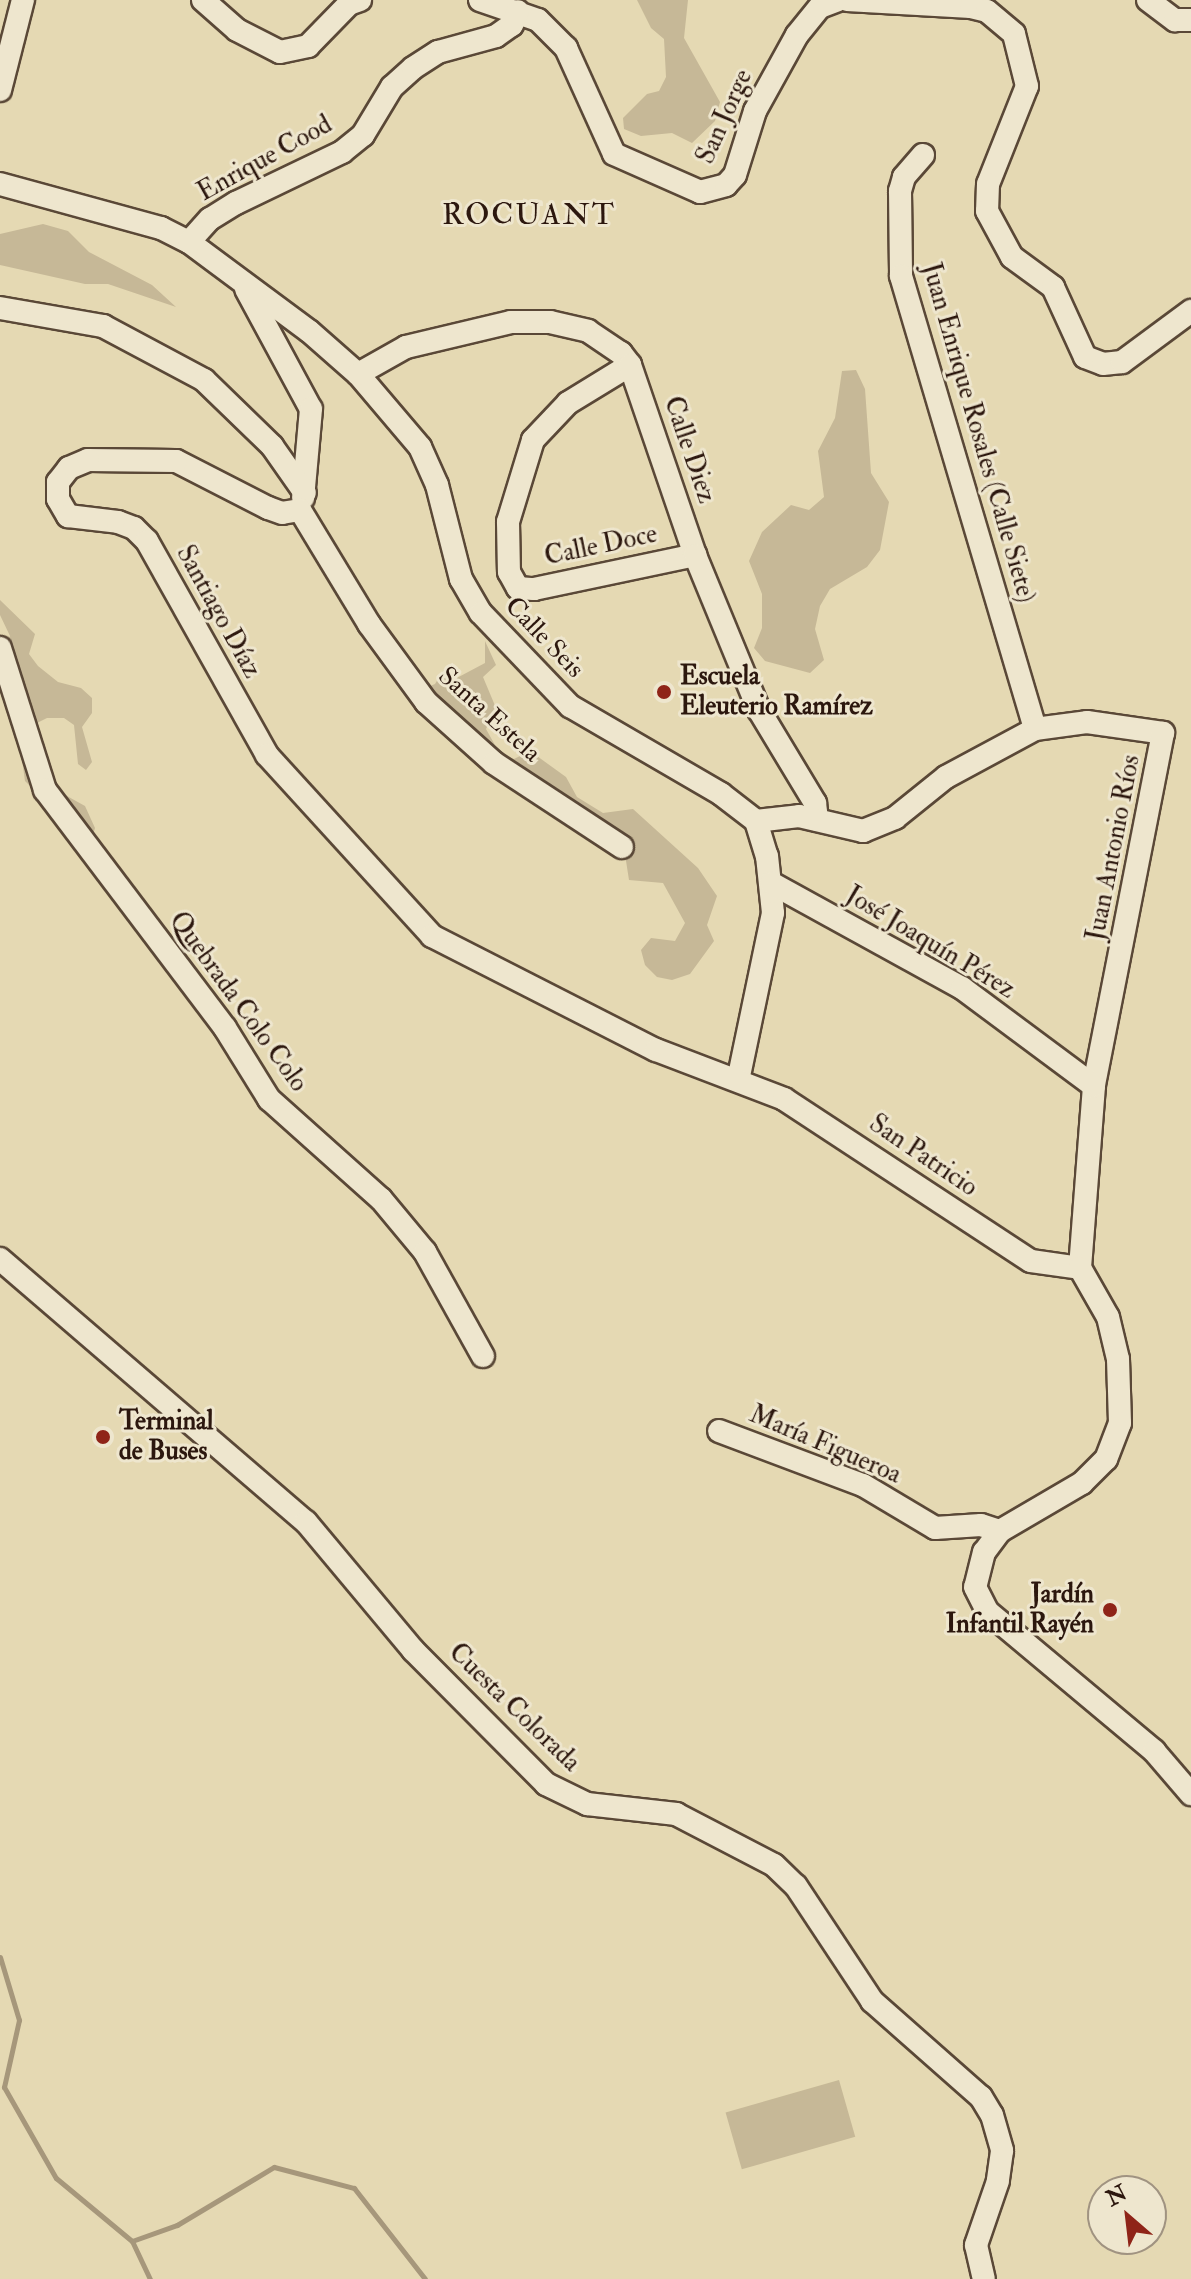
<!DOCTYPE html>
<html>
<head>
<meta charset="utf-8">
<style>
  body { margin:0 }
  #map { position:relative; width:1191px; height:2279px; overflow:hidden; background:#e5d9b3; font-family:"IM FELL Double Pica",serif }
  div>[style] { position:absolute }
  .green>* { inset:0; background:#c6b897; transform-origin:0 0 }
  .stream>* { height:5px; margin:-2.5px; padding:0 2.5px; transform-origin:2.5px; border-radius:2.5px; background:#a6977b }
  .roads { filter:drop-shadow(2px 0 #5a4837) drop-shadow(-2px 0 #5a4837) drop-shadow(0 2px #5a4837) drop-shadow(0 -2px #5a4837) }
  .minor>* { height:22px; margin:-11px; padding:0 11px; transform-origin:11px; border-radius:11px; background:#eee6ce }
  .dots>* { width:22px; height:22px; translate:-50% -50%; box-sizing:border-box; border:4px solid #eee6ce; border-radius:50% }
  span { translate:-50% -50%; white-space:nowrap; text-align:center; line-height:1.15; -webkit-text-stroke:6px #eee6ce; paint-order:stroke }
  .street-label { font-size:26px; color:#2c170e }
  .poi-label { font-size:26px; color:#2c170e; font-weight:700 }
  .left { translate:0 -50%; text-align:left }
  .right { translate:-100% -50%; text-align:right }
  .quarter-label { font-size:30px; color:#2c170e; letter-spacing:2px }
  .north { position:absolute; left:1087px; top:2175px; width:80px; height:80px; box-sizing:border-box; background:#eee6ce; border:2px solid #a09381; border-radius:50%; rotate:332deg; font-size:22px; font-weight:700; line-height:32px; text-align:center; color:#2c170e }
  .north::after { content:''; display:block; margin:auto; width:28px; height:36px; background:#8f2418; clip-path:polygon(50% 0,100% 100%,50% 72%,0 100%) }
</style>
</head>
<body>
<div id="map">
  <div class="green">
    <i style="clip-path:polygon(637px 0,688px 0,684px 38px,720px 102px,715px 121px,692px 143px,672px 133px,641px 136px,624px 129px,623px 118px,647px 94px,659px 91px,666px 77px,664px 39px,651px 28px)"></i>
    <i style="clip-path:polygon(43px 224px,68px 231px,89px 252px,152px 285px,176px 307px,108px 284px,85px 284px,0 265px,0 234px)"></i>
    <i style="clip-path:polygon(856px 370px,865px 389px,871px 473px,889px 502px,880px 550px,867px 567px,830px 589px,820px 606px,815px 629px,824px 660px,810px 673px,765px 661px,754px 648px,762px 628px,762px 594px,749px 561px,762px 532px,791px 505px,809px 510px,824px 497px,818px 451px,835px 418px,842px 371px)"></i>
    <i style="clip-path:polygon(0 600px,35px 634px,29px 654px,38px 666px,58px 682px,81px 688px,92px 698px,92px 713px,82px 727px,92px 762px,86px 770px,78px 764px,74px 725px,64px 718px,47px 718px,31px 726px,56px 790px,85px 806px,95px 828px,90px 846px,25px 781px,7px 652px,10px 636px,0 615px)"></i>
    <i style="clip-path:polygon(485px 641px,496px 665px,483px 677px,496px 708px,486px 729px,500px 754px,514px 759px,530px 751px,566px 777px,577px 797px,603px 813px,633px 809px,698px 868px,717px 896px,707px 925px,714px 941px,690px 974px,672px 980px,657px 977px,645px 965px,641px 950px,651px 938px,675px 941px,685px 923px,663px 883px,629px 880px,624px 848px,488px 768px,387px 647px,406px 652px,423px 689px,435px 684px,445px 668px,453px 680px,485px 663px)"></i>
    <i style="left:839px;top:2080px;width:59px;height:118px;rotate:74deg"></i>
  </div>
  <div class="stream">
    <i style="left:0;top:1957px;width:66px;rotate:73.2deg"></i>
    <i style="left:19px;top:2020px;width:69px;rotate:102.6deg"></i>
    <i style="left:4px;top:2087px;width:105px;rotate:60.3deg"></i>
    <i style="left:56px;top:2178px;width:99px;rotate:39.7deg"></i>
    <i style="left:132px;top:2241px;width:48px;rotate:-19.6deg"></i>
    <i style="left:177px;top:2225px;width:113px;rotate:-30.9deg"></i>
    <i style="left:274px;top:2167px;width:83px;rotate:14.7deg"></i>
    <i style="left:354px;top:2188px;width:115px;rotate:52deg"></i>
    <i style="left:132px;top:2241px;width:42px;rotate:64.7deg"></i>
  </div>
  <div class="roads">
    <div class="minor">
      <i style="left:203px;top:0;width:45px;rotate:41.4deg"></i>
      <i style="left:237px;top:30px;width:48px;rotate:27.1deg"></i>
      <i style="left:280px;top:52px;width:29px;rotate:-12deg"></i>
      <i style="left:308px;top:46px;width:59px;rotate:-45.7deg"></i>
      <i style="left:349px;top:4px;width:12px;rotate:-20deg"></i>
      <i style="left:480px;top:0;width:61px;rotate:19deg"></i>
      <i style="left:538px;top:20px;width:40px;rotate:45deg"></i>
      <i style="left:566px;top:48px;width:116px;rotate:65.6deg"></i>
      <i style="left:614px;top:154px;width:94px;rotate:23.8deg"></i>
      <i style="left:700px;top:192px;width:27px;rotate:-15deg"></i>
      <i style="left:726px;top:185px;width:13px;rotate:-48deg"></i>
      <i style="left:735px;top:175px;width:67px;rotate:-72.6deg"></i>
      <i style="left:755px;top:111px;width:87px;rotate:-61.1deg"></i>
      <i style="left:797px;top:35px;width:36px;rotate:-51deg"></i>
      <i style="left:820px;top:7px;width:19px;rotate:-21deg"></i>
      <i style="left:847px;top:0;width:124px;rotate:3.2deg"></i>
      <i style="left:971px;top:7px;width:16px;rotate:14deg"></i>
      <i style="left:987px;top:11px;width:35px;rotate:40deg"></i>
      <i style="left:1014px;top:34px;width:54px;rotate:76deg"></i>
      <i style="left:1027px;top:86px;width:105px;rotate:111.7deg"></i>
      <i style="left:988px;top:184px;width:27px;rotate:92deg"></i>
      <i style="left:987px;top:211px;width:52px;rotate:61.5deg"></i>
      <i style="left:1012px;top:257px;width:51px;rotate:36.2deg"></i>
      <i style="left:1053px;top:287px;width:77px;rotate:65.4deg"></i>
      <i style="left:1085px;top:357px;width:19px;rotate:21deg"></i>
      <i style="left:1103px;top:364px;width:19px;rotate:-6deg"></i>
      <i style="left:1122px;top:362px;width:86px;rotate:-36.5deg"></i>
      <i style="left:1148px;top:0;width:34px;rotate:37deg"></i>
      <i style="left:1175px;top:20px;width:16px"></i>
      <i style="left:0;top:90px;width:93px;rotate:-75.7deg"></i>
      <i style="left:923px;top:155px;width:29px;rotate:131deg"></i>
      <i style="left:904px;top:177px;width:15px;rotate:106deg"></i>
      <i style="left:900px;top:191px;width:85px;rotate:89.3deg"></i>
      <i style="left:901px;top:276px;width:472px;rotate:73.5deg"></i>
      <i style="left:0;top:184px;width:167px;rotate:15.3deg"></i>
      <i style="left:161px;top:228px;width:31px;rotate:27deg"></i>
      <i style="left:189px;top:242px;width:149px;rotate:36.6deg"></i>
      <i style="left:309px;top:331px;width:65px;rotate:41.3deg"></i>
      <i style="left:358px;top:374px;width:96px;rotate:49.7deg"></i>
      <i style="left:420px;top:447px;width:42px;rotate:65.9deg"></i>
      <i style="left:437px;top:485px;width:97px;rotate:75.7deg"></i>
      <i style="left:461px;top:579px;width:39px;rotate:60deg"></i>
      <i style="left:481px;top:613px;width:129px;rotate:46.3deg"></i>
      <i style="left:570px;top:706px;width:175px;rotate:30.2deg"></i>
      <i style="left:721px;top:794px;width:44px;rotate:37.6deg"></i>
      <i style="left:756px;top:821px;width:37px;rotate:73deg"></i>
      <i style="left:767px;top:856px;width:57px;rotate:84deg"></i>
      <i style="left:773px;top:913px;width:171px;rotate:101.8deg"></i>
      <i style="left:189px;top:242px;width:31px;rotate:-48deg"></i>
      <i style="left:210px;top:219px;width:31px;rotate:-32deg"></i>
      <i style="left:236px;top:203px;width:118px;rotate:-25.7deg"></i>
      <i style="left:342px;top:152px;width:27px;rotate:-39deg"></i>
      <i style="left:363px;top:135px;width:56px;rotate:-58.9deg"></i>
      <i style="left:392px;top:87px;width:28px;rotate:-42deg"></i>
      <i style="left:413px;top:68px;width:30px;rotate:-33deg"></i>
      <i style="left:438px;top:52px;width:60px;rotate:-15.4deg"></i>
      <i style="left:496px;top:36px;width:19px;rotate:-35deg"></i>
      <i style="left:512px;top:25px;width:15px;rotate:-67deg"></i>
      <i style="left:246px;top:289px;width:136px;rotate:61.6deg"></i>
      <i style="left:311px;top:409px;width:89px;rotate:95.1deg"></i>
      <i style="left:0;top:308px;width:105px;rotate:9.9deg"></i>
      <i style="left:103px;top:326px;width:115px;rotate:28.1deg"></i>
      <i style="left:204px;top:380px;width:95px;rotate:44.1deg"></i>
      <i style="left:272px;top:446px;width:57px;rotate:54.9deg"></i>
      <i style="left:630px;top:365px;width:73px;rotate:148.5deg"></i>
      <i style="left:568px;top:403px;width:51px;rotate:133.4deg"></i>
      <i style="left:533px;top:440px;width:86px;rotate:107deg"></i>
      <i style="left:508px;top:522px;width:50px;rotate:88.9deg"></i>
      <i style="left:509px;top:572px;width:18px;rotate:61deg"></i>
      <i style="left:518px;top:588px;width:16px;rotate:4deg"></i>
      <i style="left:534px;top:589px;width:165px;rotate:-11.9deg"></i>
      <i style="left:358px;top:374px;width:55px;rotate:-29.4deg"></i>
      <i style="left:406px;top:347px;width:108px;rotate:-13.4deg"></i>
      <i style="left:511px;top:322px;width:39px"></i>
      <i style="left:550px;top:322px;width:39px;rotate:13deg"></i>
      <i style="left:588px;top:331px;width:40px;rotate:34deg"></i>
      <i style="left:621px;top:353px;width:15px;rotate:53deg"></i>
      <i style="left:630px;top:365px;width:201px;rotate:71.1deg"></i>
      <i style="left:695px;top:555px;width:168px;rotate:67.6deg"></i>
      <i style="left:759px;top:710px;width:109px;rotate:58.9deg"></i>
      <i style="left:815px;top:803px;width:17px;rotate:83deg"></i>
      <i style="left:300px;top:510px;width:18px;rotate:171deg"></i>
      <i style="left:282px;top:513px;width:15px;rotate:-160deg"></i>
      <i style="left:268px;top:508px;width:103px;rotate:-152.9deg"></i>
      <i style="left:176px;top:461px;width:88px;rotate:-179.3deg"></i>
      <i style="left:88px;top:460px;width:21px;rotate:157deg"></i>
      <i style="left:69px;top:468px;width:18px;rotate:128deg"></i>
      <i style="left:58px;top:482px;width:17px;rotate:90deg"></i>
      <i style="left:58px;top:499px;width:20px;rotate:60deg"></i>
      <i style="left:68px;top:516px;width:50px;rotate:6.8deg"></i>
      <i style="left:118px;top:522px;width:17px;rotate:21deg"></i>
      <i style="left:134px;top:528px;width:18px;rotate:45deg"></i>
      <i style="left:147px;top:541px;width:245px;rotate:60.7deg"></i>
      <i style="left:267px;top:755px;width:245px;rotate:47.6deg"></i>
      <i style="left:432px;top:936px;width:251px;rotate:27deg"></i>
      <i style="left:656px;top:1050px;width:137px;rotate:20.9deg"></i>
      <i style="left:784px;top:1099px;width:295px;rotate:33.3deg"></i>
      <i style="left:1031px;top:1261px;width:49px;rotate:8.1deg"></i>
      <i style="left:300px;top:510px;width:133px;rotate:58.8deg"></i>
      <i style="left:369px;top:624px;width:97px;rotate:53.8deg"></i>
      <i style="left:426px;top:702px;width:91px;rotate:41.9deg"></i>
      <i style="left:494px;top:763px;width:153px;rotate:33.3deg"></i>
      <i style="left:0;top:648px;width:149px;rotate:72.4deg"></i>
      <i style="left:45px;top:790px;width:298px;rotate:52.9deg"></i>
      <i style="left:225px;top:1028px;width:84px;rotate:58.2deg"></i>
      <i style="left:269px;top:1099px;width:150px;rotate:41.8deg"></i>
      <i style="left:381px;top:1199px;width:69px;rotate:50.3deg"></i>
      <i style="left:425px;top:1252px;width:119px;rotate:60.9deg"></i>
      <i style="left:756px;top:821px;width:43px;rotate:-6.6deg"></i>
      <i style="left:799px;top:816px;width:66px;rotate:13.2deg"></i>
      <i style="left:863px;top:831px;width:35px;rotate:-22deg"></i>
      <i style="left:895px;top:818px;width:65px;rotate:-38.8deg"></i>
      <i style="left:946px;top:777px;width:101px;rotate:-28.3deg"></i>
      <i style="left:1035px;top:729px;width:52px;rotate:-7.7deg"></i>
      <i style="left:1087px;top:722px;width:77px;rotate:8.2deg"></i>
      <i style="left:1163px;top:733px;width:360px;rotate:101.1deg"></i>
      <i style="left:1094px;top:1086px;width:183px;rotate:94.4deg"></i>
      <i style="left:771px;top:883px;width:218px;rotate:28.8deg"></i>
      <i style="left:962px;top:988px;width:164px;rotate:36.6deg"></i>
      <i style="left:0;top:1259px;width:403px;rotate:40.7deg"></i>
      <i style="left:306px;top:1522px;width:167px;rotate:50.1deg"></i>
      <i style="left:413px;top:1650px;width:189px;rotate:45.2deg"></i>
      <i style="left:546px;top:1784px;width:46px;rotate:26deg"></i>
      <i style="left:587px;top:1804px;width:90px;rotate:6.4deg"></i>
      <i style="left:676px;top:1814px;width:110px;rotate:27.5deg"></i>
      <i style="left:774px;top:1865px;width:30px;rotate:44deg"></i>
      <i style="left:796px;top:1886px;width:138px;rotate:56.5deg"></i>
      <i style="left:872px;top:2001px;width:145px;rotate:41.4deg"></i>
      <i style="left:981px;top:2097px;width:21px;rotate:59deg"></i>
      <i style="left:992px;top:2115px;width:37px;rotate:74deg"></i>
      <i style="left:1002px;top:2151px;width:30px;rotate:98deg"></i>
      <i style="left:998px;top:2181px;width:68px;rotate:109deg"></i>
      <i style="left:976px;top:2245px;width:35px;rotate:77deg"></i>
      <i style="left:1080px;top:1268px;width:56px;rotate:60.3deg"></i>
      <i style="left:1108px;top:1317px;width:43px;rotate:76.6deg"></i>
      <i style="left:1118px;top:1359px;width:64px;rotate:88.2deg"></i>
      <i style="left:1120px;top:1423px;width:39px;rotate:111deg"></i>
      <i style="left:1106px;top:1459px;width:34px;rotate:135deg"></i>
      <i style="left:1082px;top:1483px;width:95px;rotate:149.7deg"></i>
      <i style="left:1000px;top:1531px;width:26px;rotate:127deg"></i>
      <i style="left:984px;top:1552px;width:36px;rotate:104deg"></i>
      <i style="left:975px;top:1587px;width:28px;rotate:63deg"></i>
      <i style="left:988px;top:1612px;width:217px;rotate:39.9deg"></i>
      <i style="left:1154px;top:1751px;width:57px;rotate:49.3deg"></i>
      <i style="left:719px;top:1431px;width:154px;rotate:20.6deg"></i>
      <i style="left:863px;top:1485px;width:84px;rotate:30.8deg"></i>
      <i style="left:935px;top:1528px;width:46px;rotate:-3.7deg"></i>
      <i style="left:981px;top:1525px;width:20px;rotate:18deg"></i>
    </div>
  </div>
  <div class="dots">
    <i style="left:664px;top:692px;background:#8f2418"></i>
    <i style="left:103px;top:1437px;background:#8f2418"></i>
    <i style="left:1110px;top:1610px;background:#8f2418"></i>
  </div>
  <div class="street-label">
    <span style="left:725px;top:117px;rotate:-66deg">San Jorge</span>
    <span style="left:265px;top:159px;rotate:-29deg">Enrique Cood</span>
    <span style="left:978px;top:433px;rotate:74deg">Juan Enrique Rosales (Calle Siete)</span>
    <span style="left:689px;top:450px;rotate:71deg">Calle Diez</span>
    <span style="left:601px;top:546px;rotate:-12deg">Calle Doce</span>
    <span style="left:218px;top:612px;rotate:61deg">Santiago Díaz</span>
    <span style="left:544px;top:638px;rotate:46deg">Calle Seis</span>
    <span style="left:489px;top:715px;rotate:42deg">Santa Estela</span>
    <span style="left:1114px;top:848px;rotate:-79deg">Juan Antonio Ríos</span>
    <span style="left:930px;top:943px;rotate:31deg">José Joaquín Pérez</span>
    <span style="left:238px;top:1002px;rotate:54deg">Quebrada Colo Colo</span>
    <span style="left:923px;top:1156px;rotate:34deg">San Patricio</span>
    <span style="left:825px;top:1445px;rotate:23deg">María Figueroa</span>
    <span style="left:514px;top:1708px;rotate:44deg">Cuesta Colorada</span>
  </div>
  <div class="poi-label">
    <span class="left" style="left:680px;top:692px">Escuela<br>Eleuterio Ramírez</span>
    <span class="left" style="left:119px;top:1437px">Terminal<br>de Buses</span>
    <span class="right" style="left:1094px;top:1610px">Jardín<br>Infantil Rayén</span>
  </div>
  <div class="quarter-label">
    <span style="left:529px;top:215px">ROCUANT</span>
  </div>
  <div class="north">N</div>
</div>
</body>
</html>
